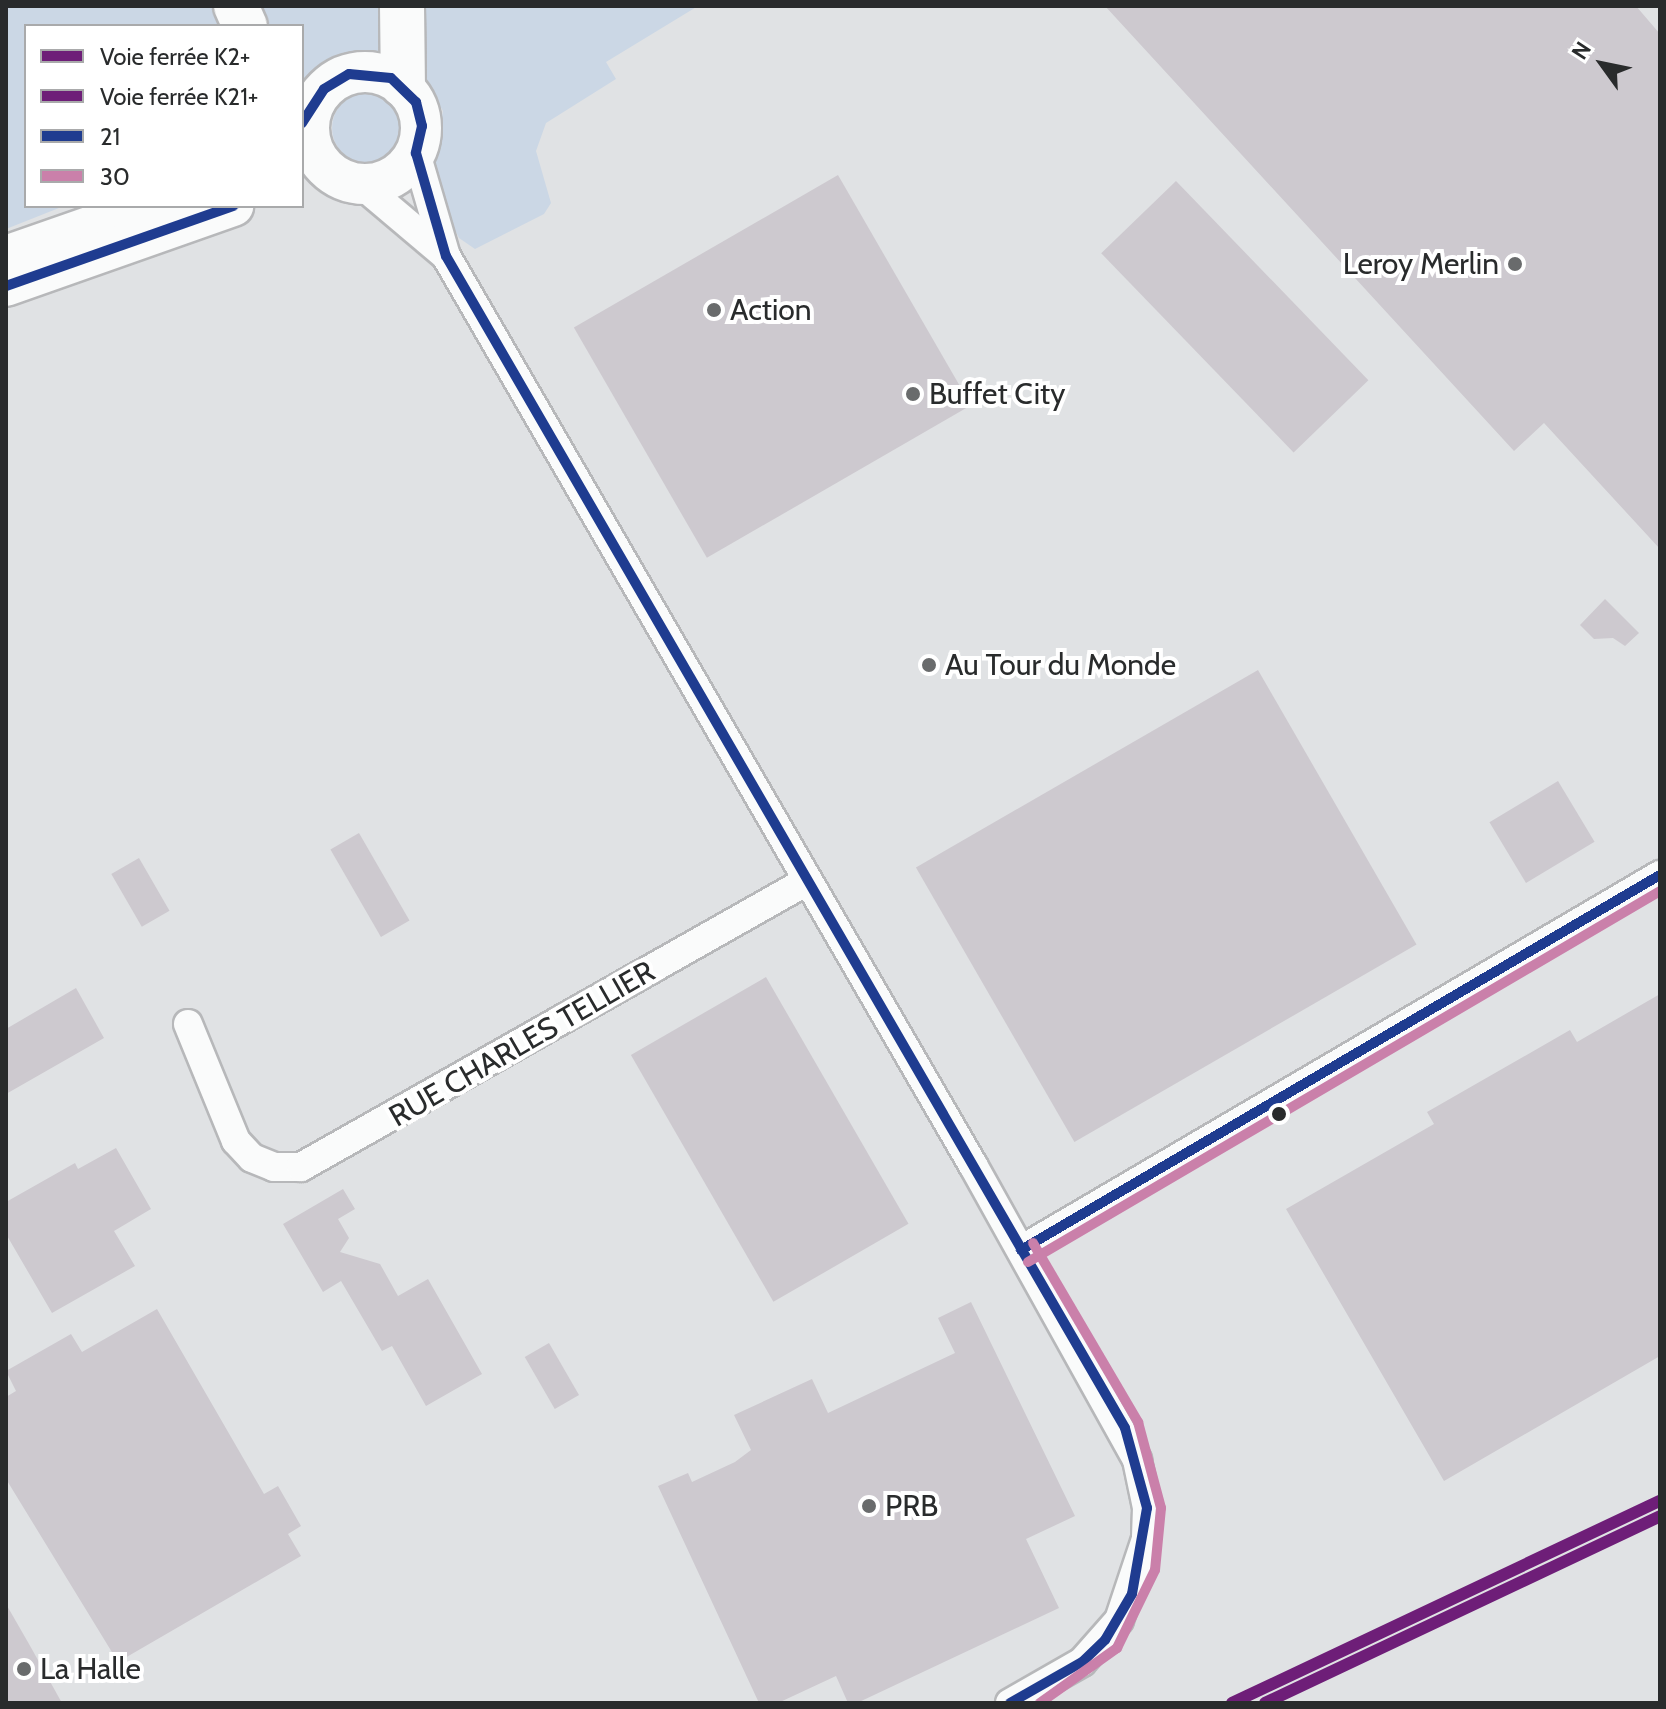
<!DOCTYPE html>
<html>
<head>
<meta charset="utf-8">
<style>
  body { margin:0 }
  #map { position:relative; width:1666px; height:1709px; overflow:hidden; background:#e0e2e4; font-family:Cabin,sans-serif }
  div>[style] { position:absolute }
  .green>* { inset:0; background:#cbd7e5 }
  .round { border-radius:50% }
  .building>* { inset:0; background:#cdc9cf; transform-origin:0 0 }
  .roads { filter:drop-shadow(2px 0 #b7b8ba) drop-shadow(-2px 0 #b7b8ba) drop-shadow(0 2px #b7b8ba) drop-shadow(0 -2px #b7b8ba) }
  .street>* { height:28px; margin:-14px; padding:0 14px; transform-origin:14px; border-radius:14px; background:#fafbfb }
  .secondary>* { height:40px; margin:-20px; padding:0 20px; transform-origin:20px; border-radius:20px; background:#fafbfb }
  .secondary>.ring { margin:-20px; padding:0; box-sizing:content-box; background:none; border:40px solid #fafbfb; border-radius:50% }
  .primary>* { height:44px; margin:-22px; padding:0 22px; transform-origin:22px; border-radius:22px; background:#fafbfb }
  .bus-1>* { height:10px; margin:-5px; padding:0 5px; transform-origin:5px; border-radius:5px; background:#1f3c90 }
  .bus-2>* { height:10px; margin:-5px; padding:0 5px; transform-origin:5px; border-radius:5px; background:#ca80aa }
  .rail-1>* { height:12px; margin:-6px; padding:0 6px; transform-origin:6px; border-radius:6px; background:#6e1e78 }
  .rail-2>* { height:12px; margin:-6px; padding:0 6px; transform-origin:6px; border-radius:6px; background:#6e1e78 }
  .dots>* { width:22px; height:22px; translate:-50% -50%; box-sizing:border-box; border:4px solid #fff; border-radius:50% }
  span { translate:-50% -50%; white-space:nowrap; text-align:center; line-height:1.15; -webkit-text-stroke:8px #fff; paint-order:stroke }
  .poi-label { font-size:30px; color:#292b2c }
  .right { translate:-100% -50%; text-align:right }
  .left { translate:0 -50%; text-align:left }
  .street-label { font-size:30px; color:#292b2c }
  .frame { position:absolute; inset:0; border:8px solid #292b2c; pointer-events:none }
  .legend { position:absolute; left:24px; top:24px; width:280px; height:184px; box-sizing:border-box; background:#fff; border:2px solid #a9aaab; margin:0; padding:10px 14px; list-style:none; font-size:24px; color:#292b2c }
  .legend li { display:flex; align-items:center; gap:16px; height:40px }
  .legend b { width:40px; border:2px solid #a9aaab }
  .north { position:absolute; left:1562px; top:24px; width:80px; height:80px; -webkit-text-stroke:6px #fff; paint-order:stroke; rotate:303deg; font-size:22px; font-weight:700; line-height:32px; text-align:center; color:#292b2c }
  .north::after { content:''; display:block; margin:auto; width:28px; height:36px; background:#292b2c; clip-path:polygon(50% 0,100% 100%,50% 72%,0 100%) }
</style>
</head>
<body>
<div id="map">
  <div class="green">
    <i style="clip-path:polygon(6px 6px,211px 6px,223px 26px,26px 26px,26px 206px,64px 206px,6px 229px)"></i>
    <i style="clip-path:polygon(257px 6px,385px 6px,382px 53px,355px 53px,333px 61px,310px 77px,302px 91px,302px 26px,269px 26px)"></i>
    <i style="clip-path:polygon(416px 6px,698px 6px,606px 62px,616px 79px,546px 123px,536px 151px,551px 203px,544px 214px,475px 249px,459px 238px,429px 178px,443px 111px,421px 76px)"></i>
    <i class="round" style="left:332px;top:93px;width:70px;height:70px"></i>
  </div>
  <div class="building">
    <i style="clip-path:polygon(1105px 6px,1636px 6px,1660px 34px,1660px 549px,1544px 423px,1514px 451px)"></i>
    <i style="left:838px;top:175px;width:266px;height:305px;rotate:60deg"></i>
    <i style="left:1176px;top:181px;width:277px;height:104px;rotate:46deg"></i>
    <i style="clip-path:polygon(1605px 599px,1639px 633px,1625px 646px,1613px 638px,1594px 639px,1580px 625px)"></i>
    <i style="left:1258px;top:670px;width:317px;height:395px;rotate:60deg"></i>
    <i style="left:1558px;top:781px;width:71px;height:80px;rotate:59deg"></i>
    <i style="left:359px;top:833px;width:101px;height:33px;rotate:60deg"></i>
    <i style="left:139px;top:858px;width:61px;height:32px;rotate:60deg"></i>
    <i style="left:766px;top:977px;width:285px;height:156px;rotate:60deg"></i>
    <i style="clip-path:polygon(76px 988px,104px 1038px,6px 1094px,6px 1029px)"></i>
    <i style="clip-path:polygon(1660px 994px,1660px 1356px,1444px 1481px,1286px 1209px,1434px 1124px,1427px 1112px,1570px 1030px,1577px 1042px)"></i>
    <i style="clip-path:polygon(116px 1148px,151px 1209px,114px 1231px,135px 1266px,52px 1313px,6px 1234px,6px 1202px,75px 1163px,78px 1169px)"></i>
    <i style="clip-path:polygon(343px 1189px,355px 1209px,338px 1219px,349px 1238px,340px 1252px,380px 1264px,398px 1296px,428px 1279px,482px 1374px,426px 1406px,392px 1346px,382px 1351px,341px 1281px,323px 1292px,283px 1224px)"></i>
    <i style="clip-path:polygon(971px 1302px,1075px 1516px,1026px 1539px,1059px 1608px,857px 1703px,848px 1703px,836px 1676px,778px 1703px,759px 1703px,658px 1486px,688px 1473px,692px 1482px,735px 1462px,751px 1450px,734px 1415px,812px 1379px,828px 1413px,955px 1353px,938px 1318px)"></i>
    <i style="clip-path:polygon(157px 1309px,264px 1494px,278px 1486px,301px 1526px,288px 1534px,301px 1556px,118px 1662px,6px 1479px,6px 1397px,16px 1391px,6px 1371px,71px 1334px,82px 1352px)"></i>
    <i style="left:549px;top:1343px;width:60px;height:28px;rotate:60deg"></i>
    <i style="clip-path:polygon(6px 1604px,29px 1644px,62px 1703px,6px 1703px)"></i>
  </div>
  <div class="roads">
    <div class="street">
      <i style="left:416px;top:153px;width:107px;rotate:73.8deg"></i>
      <i style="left:446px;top:256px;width:1051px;rotate:59.9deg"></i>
      <i style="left:973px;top:1165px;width:338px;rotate:60.9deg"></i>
      <i style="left:1137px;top:1460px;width:49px;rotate:78.2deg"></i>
      <i style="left:1147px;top:1508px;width:31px;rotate:92deg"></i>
      <i style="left:1146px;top:1539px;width:85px;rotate:108.4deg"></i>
      <i style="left:1119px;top:1620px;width:56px;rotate:131.4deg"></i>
      <i style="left:1082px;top:1662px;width:83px;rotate:150.3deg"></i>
      <i style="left:362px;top:185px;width:110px;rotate:40.2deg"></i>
      <i style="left:188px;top:1024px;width:126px;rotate:67.7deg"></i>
      <i style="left:236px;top:1141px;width:23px;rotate:47deg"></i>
      <i style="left:252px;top:1158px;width:24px;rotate:22deg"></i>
      <i style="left:274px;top:1167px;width:27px"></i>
      <i style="left:301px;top:1167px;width:581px;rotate:-29.48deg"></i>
      <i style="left:1021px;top:1250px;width:741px;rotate:-30.41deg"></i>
    </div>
    <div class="secondary">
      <i class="ring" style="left:309px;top:72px;width:72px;height:72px"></i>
      <i style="left:6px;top:256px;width:151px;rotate:-19.3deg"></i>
      <i style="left:6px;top:286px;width:241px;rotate:-19.4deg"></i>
    </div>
    <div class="primary">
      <i style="left:236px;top:6px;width:22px;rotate:66deg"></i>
      <i style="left:402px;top:6px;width:79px;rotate:89.3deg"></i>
    </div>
  </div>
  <div class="bus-1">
    <i style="left:302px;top:123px;width:40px;rotate:-57.1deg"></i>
    <i style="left:324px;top:89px;width:29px;rotate:-31deg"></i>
    <i style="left:349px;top:74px;width:42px;rotate:5.4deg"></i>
    <i style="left:391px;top:78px;width:35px;rotate:44deg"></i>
    <i style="left:416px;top:102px;width:25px;rotate:76deg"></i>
    <i style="left:422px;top:126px;width:28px;rotate:103deg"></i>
    <i style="left:416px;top:153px;width:107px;rotate:73.8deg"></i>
    <i style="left:446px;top:256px;width:1354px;rotate:59.91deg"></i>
    <i style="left:1125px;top:1428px;width:83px;rotate:74.6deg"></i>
    <i style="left:1147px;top:1508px;width:87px;rotate:99.9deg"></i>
    <i style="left:1132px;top:1594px;width:53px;rotate:120.4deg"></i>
    <i style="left:1105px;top:1640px;width:32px;rotate:136deg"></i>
    <i style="left:1082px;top:1662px;width:83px;rotate:150.3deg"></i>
    <i style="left:6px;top:286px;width:241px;rotate:-19.4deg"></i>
    <i style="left:1021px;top:1250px;width:741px;rotate:-30.41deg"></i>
  </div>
  <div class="bus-2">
    <i style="left:1033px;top:1243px;width:208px;rotate:59.6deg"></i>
    <i style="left:1138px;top:1422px;width:89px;rotate:75deg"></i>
    <i style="left:1161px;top:1508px;width:62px;rotate:95.5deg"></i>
    <i style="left:1155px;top:1570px;width:87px;rotate:116deg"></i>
    <i style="left:1117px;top:1648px;width:95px;rotate:144.5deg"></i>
    <i style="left:1028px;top:1262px;width:733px;rotate:-30.41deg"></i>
  </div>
  <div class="rail-1">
    <i style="left:1232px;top:1703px;width:473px;rotate:-25.3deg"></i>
  </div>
  <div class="rail-2">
    <i style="left:1265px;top:1703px;width:437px;rotate:-25.3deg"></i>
  </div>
  <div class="dots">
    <i style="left:1515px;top:264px;background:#696b6c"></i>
    <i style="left:714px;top:310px;background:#696b6c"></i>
    <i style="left:913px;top:394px;background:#696b6c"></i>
    <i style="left:929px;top:665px;background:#696b6c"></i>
    <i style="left:1279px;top:1114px;background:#292b2c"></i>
    <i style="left:869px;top:1506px;background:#696b6c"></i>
    <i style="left:24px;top:1669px;background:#696b6c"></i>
  </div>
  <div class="poi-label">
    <span class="right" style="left:1499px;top:264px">Leroy Merlin</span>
    <span class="left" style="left:730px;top:310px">Action</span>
    <span class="left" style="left:929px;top:394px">Buffet City</span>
    <span class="left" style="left:945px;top:665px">Au Tour du Monde</span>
    <span class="left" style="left:885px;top:1506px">PRB</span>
    <span class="left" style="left:40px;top:1669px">La Halle</span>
  </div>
  <div class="street-label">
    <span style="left:522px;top:1044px;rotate:-30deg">RUE CHARLES TELLIER</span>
  </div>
  <div class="frame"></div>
  <ul class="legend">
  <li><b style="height:10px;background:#6e1e78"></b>Voie ferrée K2+</li>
  <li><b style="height:10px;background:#6e1e78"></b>Voie ferrée K21+</li>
  <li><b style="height:10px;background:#1f3c90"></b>21</li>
  <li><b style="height:10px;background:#ca80aa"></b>30</li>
  </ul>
  <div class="north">N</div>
</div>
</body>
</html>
